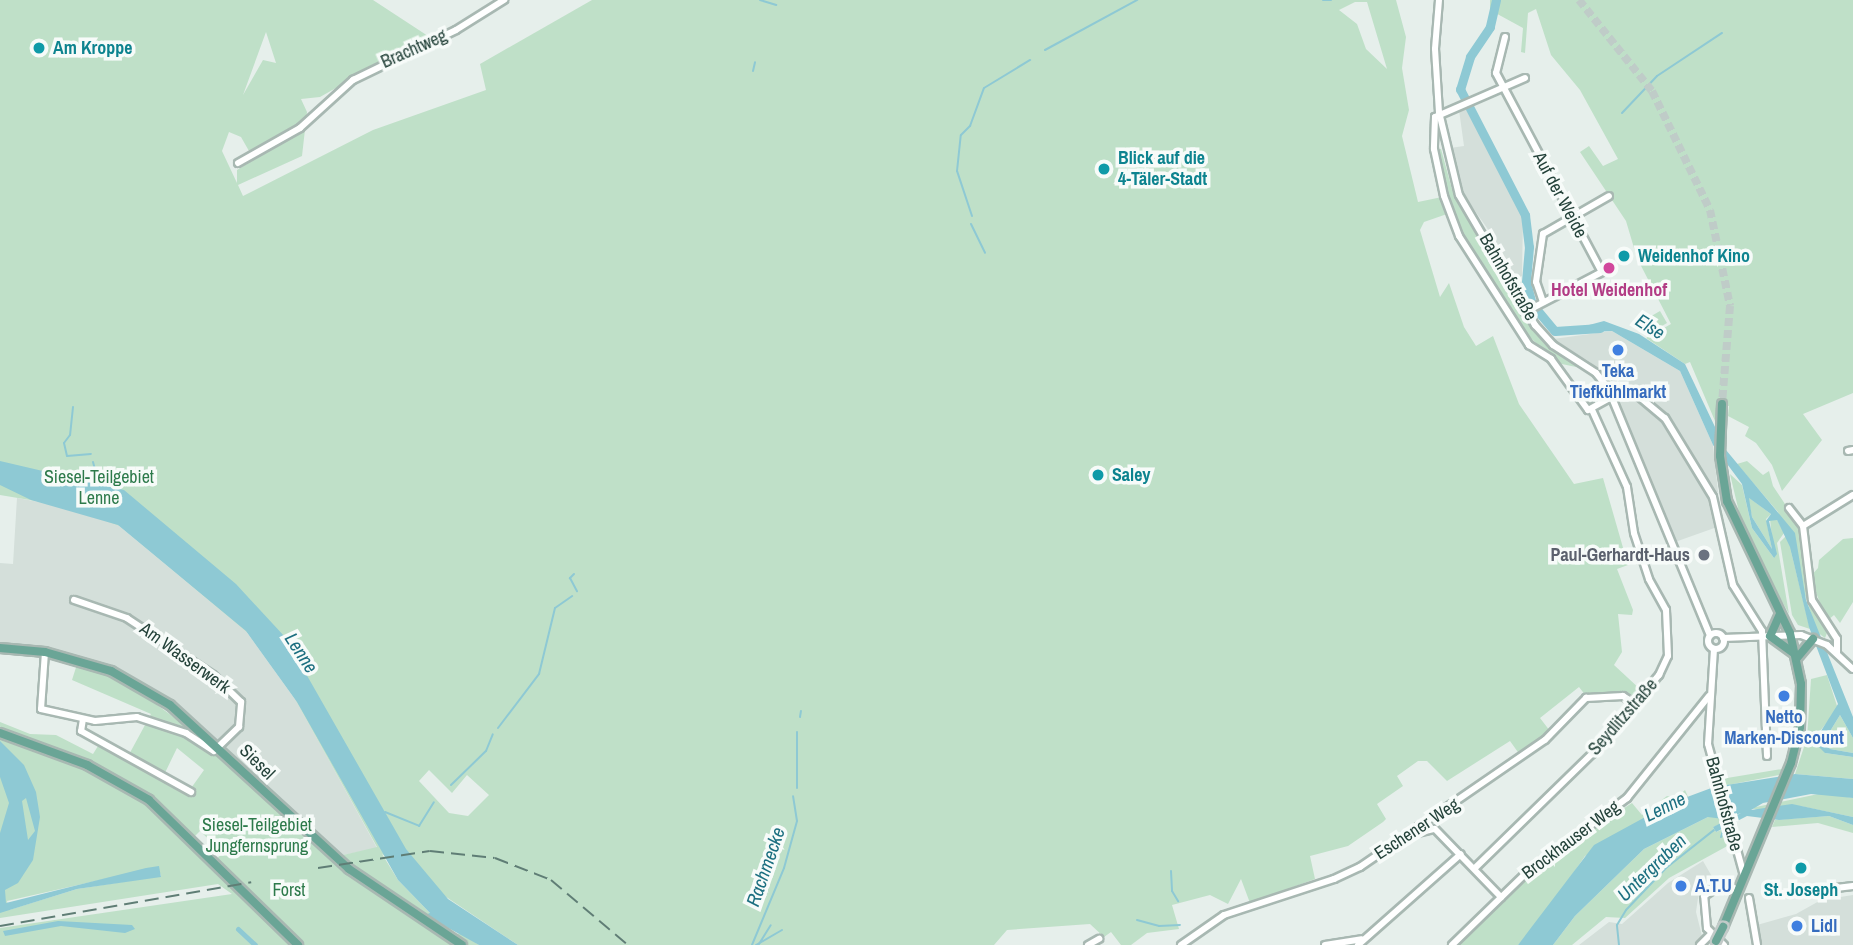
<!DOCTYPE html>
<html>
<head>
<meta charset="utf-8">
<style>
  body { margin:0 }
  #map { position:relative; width:1853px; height:945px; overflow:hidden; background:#e6efeb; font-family:"Archivo Narrow",sans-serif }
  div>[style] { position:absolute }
  .built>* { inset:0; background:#d4dfda }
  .green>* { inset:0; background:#bfe0c8; transform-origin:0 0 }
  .water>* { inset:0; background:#8ec9d4 }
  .stream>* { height:2px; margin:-1px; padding:0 1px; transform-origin:1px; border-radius:1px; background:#8ec9d4 }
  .canal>* { height:5px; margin:-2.5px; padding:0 2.5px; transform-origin:2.5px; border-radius:2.5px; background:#8ec9d4 }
  .river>* { height:9px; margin:-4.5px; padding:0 4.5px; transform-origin:4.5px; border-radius:4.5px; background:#8ec9d4 }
  .major-tunnel>* { height:8px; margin-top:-4px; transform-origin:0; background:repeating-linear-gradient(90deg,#bfccc8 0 8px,transparent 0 12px) }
  .roads { filter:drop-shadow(2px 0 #a8b8b2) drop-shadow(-2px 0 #a8b8b2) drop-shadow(0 2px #a8b8b2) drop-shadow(0 -2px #a8b8b2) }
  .minor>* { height:6px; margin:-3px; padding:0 3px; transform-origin:3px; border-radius:3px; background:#fff }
  .minor>.ring { margin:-3px; padding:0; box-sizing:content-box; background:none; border:6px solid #fff; border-radius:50% }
  .major>* { height:8px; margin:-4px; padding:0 4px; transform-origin:4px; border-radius:4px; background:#6aa596 }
  .rail>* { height:2px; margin-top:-1px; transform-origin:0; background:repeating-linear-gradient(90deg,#5f7d75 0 14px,transparent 0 21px) }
  .bridges { filter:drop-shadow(2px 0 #c2cac8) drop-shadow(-2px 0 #c2cac8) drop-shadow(0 2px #c2cac8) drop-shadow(0 -2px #c2cac8) }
  .major-bridge>* { height:8px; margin:-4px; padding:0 4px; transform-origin:4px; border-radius:4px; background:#6aa596 }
  .dots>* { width:19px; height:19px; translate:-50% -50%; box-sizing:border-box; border:4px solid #f7fbf9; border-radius:50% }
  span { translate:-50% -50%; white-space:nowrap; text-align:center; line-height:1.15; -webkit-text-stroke:7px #f7fbf9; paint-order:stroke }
  .culture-label { font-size:18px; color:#0d838f; font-weight:700 }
  .left { translate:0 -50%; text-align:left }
  .street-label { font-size:18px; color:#24423a }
  .hotel-label { font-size:18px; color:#b23c85; font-weight:700 }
  .shop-label { font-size:18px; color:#366cbe; font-weight:700 }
  .park-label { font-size:18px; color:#2d7a4b }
  .worship-label { font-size:18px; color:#5b616d; font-weight:700 }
  .right { translate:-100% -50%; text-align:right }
  .water-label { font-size:19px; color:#1c6f80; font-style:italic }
</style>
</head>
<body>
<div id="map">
  <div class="built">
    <i style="clip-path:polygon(1469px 106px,1523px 218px,1522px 276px,1513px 281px,1494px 238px,1459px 188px,1450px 148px,1464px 146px,1459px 110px)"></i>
    <i style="clip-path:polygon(1612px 331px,1680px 371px,1713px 445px,1718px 492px,1709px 496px,1720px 526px,1675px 542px,1610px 381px,1590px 362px,1553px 339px)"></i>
    <i style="clip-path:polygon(17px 498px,62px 506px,118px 525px,246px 631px,297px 702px,377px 848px,339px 856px,170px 705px,111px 671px,41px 654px,0 650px,0 563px,13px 564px)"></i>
    <i style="clip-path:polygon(1703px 861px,1714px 880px,1699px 891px,1696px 912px,1702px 936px,1695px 945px,1579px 945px,1609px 922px,1622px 924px,1668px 883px)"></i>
    <i style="clip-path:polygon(1853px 895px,1853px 945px,1762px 945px,1757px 925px,1796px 914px,1821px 900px)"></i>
  </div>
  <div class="green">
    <i style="clip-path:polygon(evenodd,0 0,373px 0,428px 36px,320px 97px,301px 99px,307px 112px,302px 156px,238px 185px,243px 196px,373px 130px,486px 90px,480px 64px,592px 0,1396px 0,1406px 37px,1402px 68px,1409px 110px,1402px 136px,1418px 202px,1442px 197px,1437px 149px,1441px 149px,1452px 189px,1515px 306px,1544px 343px,1581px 368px,1557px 363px,1521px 329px,1475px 258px,1460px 244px,1447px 214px,1424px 222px,1420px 230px,1440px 297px,1449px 283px,1464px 327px,1476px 346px,1493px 336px,1519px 404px,1574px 484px,1603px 478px,1628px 565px,1617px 569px,1633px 610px,1632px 615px,1618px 614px,1622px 652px,1614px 665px,1641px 690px,1635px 698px,1602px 692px,1586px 696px,1579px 687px,1540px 718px,1550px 731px,1520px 755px,1510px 741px,1447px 781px,1427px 761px,1418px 761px,1397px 776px,1403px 786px,1377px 804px,1386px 819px,1383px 822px,1348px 846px,1310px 856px,1315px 879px,1250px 903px,1241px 879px,1228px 904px,1210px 895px,1172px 905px,1179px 929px,1147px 933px,1131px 945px,1121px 945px,1111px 932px,1104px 937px,1090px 924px,1007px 930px,994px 945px,518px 945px,382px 854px,398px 880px,431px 914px,453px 927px,449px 929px,456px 934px,462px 933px,479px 945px,0 945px,0 928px,232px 894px,218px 884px,0 918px,0 722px,30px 734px,56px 735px,93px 754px,98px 746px,126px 760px,151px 714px,72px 680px,78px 661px,111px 671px,221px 752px,339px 856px,377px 847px,294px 697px,248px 633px,120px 526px,60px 505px,0 495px,0 0,1355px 2px,1367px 2px,1387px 69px,1366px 49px,1357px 24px,1339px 10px,1355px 2px,0 0,266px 32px,276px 63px,263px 60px,243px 95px,266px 32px,0 0,229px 132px,241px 137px,249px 151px,268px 151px,237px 170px,237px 183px,222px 151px,229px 132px,0 0,177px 748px,204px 770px,189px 791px,163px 777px,177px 748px,0 0,429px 770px,452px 793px,467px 775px,489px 795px,468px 816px,449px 813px,419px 781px,429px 770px,0 0,200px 831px,223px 853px,214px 861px,192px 839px,200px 831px,0 0,158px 867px,161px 876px,77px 889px,9px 910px,7px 901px,158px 867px)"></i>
    <i style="clip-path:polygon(1490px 0,1853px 0,1853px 393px,1803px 414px,1822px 440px,1782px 491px,1772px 465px,1756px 443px,1745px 436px,1749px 427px,1728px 416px,1729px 406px,1717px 406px,1715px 421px,1690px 362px,1685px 364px,1646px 338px,1671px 324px,1637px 258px,1626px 221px,1580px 152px,1589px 146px,1603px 166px,1618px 159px,1580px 90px,1551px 55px,1536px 9px,1528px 13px,1525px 53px,1521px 52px,1523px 28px,1490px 10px)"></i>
    <i style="left:1660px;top:311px;width:14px;height:23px;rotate:60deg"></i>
    <i style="clip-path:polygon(1747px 461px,1763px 475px,1769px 471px,1773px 486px,1801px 528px,1805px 578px,1810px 600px,1827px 633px,1825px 638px,1817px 632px,1778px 512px,1737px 464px)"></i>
    <i style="clip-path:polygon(1730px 474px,1742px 485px,1752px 528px,1774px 558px,1770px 519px,1777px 520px,1784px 533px,1777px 543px,1789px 614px,1743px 529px)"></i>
    <i style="clip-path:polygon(1748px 497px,1771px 514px,1766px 519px,1772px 549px,1752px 517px)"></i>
    <i style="clip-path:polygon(1786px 536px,1790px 547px,1810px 629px,1798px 625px,1792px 615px,1780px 542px)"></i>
    <i style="clip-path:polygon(1853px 538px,1853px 602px,1840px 623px,1834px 615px,1827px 621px,1810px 577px,1818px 568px,1819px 560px,1843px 539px)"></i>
    <i style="clip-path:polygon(1827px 675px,1838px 709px,1820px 731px,1825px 753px,1853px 757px,1853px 779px,1795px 774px,1807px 738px,1811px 679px)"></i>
    <i style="clip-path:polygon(1840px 715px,1853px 738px,1853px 753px,1830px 749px,1824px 741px)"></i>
    <i style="clip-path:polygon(1782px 769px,1779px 775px,1723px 786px,1721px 779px)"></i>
    <i style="clip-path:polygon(1685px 790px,1689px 799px,1585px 856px,1542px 919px,1518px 945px,1457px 945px,1559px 850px,1632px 803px,1642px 815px,1667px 796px,1676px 798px)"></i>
    <i style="clip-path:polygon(1823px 793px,1853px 798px,1853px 817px,1800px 806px,1762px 811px,1751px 808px)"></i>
    <i style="clip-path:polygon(1740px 812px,1734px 819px,1713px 827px,1716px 832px,1726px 828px,1731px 844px,1669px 878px,1625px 918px,1606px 917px,1572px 945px,1553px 945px,1575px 916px,1644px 849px,1708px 817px)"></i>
    <i style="clip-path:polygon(1829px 816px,1853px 825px,1853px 833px,1818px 823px,1772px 827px,1775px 820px)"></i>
  </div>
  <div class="water">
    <i style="clip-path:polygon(evenodd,1604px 321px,1639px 334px,1685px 364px,1726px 450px,1795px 533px,1806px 600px,1853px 717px,1853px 738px,1840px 715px,1824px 741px,1830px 749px,1853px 753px,1853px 757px,1825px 753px,1818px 746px,1821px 731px,1838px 704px,1809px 627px,1790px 547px,1777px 520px,1769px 521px,1777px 554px,1774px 558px,1752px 528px,1742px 484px,1713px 445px,1680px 371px,1612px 331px,1591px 332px,1589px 325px,1604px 321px,1749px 498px,1771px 514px,1766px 521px,1772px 549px,1752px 517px,1749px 498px)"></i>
    <i style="clip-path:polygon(0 461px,124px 490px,236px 584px,285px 637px,406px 849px,448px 899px,518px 945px,479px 945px,425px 915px,430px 913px,398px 880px,297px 702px,246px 631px,118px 525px,31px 500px,0 485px)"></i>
    <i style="clip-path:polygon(evenodd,0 741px,24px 765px,36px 792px,40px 817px,33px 860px,18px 883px,5px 890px,6px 903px,146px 868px,159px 866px,161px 877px,77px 889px,0 913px,0 833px,9px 803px,0 777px,0 741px,26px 798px,35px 831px,28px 840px,22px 801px,26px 798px)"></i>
    <i style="clip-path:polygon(1795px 774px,1853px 779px,1853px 798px,1811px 794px,1763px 803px,1751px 810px,1792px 804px,1853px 817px,1853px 825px,1829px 816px,1779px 820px,1747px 816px,1716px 832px,1713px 827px,1741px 813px,1723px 819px,1708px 817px,1644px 849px,1575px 916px,1553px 945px,1518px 945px,1594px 845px,1671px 803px,1714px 787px)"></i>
    <i style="clip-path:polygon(58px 921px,132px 925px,135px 929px,125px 933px,61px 926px,5px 936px,3px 931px)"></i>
  </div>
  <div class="stream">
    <i style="left:760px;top:0;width:17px;rotate:17deg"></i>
    <i style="left:1323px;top:0;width:8px"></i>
    <i style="left:1045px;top:50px;width:105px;rotate:-28.5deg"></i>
    <i style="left:753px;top:71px;width:9px;rotate:-77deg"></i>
    <i style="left:1622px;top:113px;width:51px;rotate:-46.6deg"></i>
    <i style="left:1657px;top:76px;width:78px;rotate:-33.5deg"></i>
    <i style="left:972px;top:216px;width:47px;rotate:-108.4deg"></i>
    <i style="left:957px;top:171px;width:36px;rotate:-84deg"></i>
    <i style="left:961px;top:135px;width:13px;rotate:-45deg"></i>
    <i style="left:970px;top:126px;width:40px;rotate:-69.8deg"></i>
    <i style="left:984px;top:88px;width:54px;rotate:-31.3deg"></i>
    <i style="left:971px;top:224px;width:32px;rotate:64deg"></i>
    <i style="left:73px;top:407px;width:28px;rotate:96deg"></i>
    <i style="left:70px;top:435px;width:10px;rotate:127deg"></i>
    <i style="left:64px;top:443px;width:13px;rotate:77deg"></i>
    <i style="left:67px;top:456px;width:24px;rotate:-5deg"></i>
    <i style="left:93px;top:462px;width:23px;rotate:75deg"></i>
    <i style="left:574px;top:574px;width:6px;rotate:135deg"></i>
    <i style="left:570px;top:578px;width:15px;rotate:62deg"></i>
    <i style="left:800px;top:717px;width:6px;rotate:-81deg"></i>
    <i style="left:498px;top:728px;width:68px;rotate:-52.8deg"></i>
    <i style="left:539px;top:674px;width:68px;rotate:-76.4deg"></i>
    <i style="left:555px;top:608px;width:21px;rotate:-35deg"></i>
    <i style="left:451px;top:785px;width:49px;rotate:-44.2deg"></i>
    <i style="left:486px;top:751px;width:18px;rotate:-68deg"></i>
    <i style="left:797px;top:788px;width:56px;rotate:-90deg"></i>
    <i style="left:385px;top:812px;width:37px;rotate:22deg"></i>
    <i style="left:419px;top:826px;width:28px;rotate:-58deg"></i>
    <i style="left:1721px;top:837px;width:9px;rotate:-72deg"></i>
    <i style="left:1171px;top:871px;width:20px;rotate:87deg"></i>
    <i style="left:1172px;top:891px;width:12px;rotate:59deg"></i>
    <i style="left:1137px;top:920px;width:23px;rotate:15deg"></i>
    <i style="left:1159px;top:926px;width:21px;rotate:-3deg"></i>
    <i style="left:759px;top:944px;width:22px;rotate:-58deg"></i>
    <i style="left:752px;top:945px;width:83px;rotate:-67.4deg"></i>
    <i style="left:784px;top:868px;width:49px;rotate:-74.5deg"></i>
    <i style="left:797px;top:821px;width:25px;rotate:-99deg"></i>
    <i style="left:756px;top:945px;width:30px;rotate:-30deg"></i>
    <i style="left:1619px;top:945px;width:20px;rotate:-96deg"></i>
    <i style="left:1617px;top:925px;width:17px;rotate:-59deg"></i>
    <i style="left:1626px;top:910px;width:58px;rotate:-46.4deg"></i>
    <i style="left:1666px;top:868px;width:61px;rotate:-38.4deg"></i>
  </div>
  <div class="canal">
    <i style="left:238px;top:929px;width:23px;rotate:43deg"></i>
  </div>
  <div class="river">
    <i style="left:1496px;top:0;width:28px;rotate:103deg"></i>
    <i style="left:1490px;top:27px;width:36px;rotate:124deg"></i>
    <i style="left:1470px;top:57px;width:34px;rotate:107deg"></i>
    <i style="left:1460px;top:89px;width:142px;rotate:62.7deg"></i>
    <i style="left:1525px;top:215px;width:32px;rotate:83deg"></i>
    <i style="left:1529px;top:247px;width:35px;rotate:95deg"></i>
    <i style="left:1526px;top:282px;width:23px;rotate:75deg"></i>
    <i style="left:1532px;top:304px;width:35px;rotate:50deg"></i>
    <i style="left:1555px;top:331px;width:45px;rotate:-3.8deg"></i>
  </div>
  <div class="major-tunnel">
    <i style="left:1579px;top:0;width:117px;rotate:51.3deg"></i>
    <i style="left:1652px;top:91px;width:132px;rotate:64deg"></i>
    <i style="left:1710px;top:210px;width:98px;rotate:78.2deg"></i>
    <i style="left:1730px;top:306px;width:98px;rotate:94.7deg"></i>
  </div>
  <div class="roads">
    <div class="minor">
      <i style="left:1439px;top:0;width:49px;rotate:94.7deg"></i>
      <i style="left:1435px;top:49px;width:63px;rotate:86.4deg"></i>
      <i style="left:1439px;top:112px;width:85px;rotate:76.5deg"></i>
      <i style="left:1459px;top:195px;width:151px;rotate:59.7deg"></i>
      <i style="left:1535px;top:325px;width:27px;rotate:48deg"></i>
      <i style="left:1553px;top:345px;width:51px;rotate:33.1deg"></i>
      <i style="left:1596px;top:373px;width:19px;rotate:51deg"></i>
      <i style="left:1608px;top:388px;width:267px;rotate:67.6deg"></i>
      <i style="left:1505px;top:37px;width:37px;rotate:104deg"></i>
      <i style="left:1496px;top:73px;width:225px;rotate:62deg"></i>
      <i style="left:1602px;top:272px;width:87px;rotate:152.5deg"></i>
      <i style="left:1525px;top:78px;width:98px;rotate:156.6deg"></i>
      <i style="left:1435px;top:117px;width:32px;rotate:92deg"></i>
      <i style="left:1434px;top:149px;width:48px;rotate:78deg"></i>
      <i style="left:1444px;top:196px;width:43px;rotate:69.4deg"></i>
      <i style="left:1459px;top:236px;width:130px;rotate:57.3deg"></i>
      <i style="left:1529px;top:345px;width:26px;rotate:32deg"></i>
      <i style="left:1551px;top:359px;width:63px;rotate:54deg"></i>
      <i style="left:1588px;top:410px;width:26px;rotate:-29deg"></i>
      <i style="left:238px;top:163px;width:71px;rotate:-29.4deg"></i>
      <i style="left:300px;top:128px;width:72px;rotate:-42.2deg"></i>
      <i style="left:353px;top:80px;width:114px;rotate:-25.9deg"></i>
      <i style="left:456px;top:30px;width:57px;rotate:-32deg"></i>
      <i style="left:1543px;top:302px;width:21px;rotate:-109deg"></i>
      <i style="left:1536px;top:282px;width:49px;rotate:-81.7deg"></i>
      <i style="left:1543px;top:234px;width:76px;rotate:-29.9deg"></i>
      <i style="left:1608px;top:388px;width:29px;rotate:12deg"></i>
      <i style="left:1636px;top:394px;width:38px;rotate:40deg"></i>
      <i style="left:1665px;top:418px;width:92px;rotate:58.7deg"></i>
      <i style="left:1713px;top:497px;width:90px;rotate:77.2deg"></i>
      <i style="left:1733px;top:585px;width:54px;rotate:57.8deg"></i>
      <i style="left:1762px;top:631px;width:125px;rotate:87.7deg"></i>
      <i style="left:1848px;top:451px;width:5px;rotate:-11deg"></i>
      <i style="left:1789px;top:508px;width:23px;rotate:52deg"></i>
      <i style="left:1803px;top:526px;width:75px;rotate:83.1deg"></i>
      <i style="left:1812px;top:600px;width:46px;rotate:57.3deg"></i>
      <i style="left:1837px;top:639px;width:14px;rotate:90deg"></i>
      <i style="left:1803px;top:526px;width:59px;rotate:-31.8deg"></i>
      <i class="ring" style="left:1708px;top:633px;width:10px;height:10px"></i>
      <i style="left:1723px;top:638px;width:78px;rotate:-2.2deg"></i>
      <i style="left:1801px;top:635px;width:28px;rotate:21deg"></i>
      <i style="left:1827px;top:645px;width:35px;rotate:43deg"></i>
      <i style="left:1714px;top:649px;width:95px;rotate:93.6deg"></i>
      <i style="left:1708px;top:744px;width:137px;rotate:74.7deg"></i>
      <i style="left:45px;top:652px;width:57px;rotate:94deg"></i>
      <i style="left:41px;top:709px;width:55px;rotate:12.5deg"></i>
      <i style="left:95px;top:721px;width:42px;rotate:-5.4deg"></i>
      <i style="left:137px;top:717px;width:52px;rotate:18.1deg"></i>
      <i style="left:186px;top:733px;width:33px;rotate:33deg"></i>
      <i style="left:214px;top:751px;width:35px;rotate:-44deg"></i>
      <i style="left:239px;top:727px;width:25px;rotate:-85deg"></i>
      <i style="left:241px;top:702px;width:39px;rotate:-136deg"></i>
      <i style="left:213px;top:675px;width:103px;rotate:-146.5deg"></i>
      <i style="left:127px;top:618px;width:56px;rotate:-161.2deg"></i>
      <i style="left:83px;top:719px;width:12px;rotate:99deg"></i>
      <i style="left:81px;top:731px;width:126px;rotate:29deg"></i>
      <i style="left:1417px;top:833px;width:18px;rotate:-13deg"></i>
      <i style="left:1435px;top:829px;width:95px;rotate:45.9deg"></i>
      <i style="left:1475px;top:868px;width:163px;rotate:-44.3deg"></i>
      <i style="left:1592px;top:754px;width:104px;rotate:-49.7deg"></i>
      <i style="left:1659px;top:675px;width:21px;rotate:-65deg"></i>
      <i style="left:1668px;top:656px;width:46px;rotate:-92.5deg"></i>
      <i style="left:1666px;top:610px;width:35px;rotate:-119deg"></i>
      <i style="left:1649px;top:579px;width:48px;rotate:-108.1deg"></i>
      <i style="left:1634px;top:533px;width:47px;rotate:-98.7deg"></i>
      <i style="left:1627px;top:487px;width:85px;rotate:-114.4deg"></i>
      <i style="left:1820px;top:890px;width:33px;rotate:-7deg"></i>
      <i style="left:1749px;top:898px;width:48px;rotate:80.3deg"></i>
      <i style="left:1088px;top:945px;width:13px;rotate:-29deg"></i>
      <i style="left:1181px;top:945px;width:52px;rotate:-34.9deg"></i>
      <i style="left:1224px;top:915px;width:116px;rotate:-18.1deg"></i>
      <i style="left:1334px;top:879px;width:29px;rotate:-25deg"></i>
      <i style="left:1360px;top:867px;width:224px;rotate:-34.5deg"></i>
      <i style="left:1545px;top:740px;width:59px;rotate:-45.7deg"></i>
      <i style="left:1586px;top:698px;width:37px;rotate:-3deg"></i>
      <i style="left:1623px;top:696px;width:14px;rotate:34deg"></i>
      <i style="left:1325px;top:945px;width:37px;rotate:-9deg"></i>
      <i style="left:1358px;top:945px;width:137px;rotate:-41.5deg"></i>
      <i style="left:1452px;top:945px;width:100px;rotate:-44.2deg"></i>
      <i style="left:1524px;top:875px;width:129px;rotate:-36.8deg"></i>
      <i style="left:1627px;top:798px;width:131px;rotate:-51.2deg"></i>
      <i style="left:1700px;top:945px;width:14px;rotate:-45deg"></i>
      <i style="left:1724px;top:945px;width:24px;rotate:-135deg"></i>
      <i style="left:1707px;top:928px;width:32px;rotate:-95deg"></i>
      <i style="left:1704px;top:896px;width:22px;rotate:-34deg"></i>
      <i style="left:1722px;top:884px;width:18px;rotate:19deg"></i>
    </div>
    <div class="major">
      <i style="left:1722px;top:404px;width:52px;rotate:92.2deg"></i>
      <i style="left:1720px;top:456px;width:46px;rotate:81.2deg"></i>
      <i style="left:1727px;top:501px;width:146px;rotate:64.5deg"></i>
      <i style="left:1790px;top:633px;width:52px;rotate:77.8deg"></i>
      <i style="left:1801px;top:684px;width:43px;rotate:91.3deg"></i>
      <i style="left:1800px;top:727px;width:37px;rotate:104deg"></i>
      <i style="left:1791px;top:763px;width:178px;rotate:112.5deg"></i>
      <i style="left:1780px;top:614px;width:24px;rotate:114deg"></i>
      <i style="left:1770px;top:636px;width:29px;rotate:36deg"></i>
      <i style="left:0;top:648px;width:45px;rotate:5.1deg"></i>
      <i style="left:45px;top:652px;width:69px;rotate:16.1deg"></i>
      <i style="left:111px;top:671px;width:68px;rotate:30deg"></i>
      <i style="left:170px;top:705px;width:243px;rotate:42.5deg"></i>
      <i style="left:349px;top:869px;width:136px;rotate:33.9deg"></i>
      <i style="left:1797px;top:658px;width:25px;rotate:-50deg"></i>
      <i style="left:0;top:733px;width:93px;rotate:20.2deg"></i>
      <i style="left:87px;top:765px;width:71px;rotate:29.4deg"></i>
      <i style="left:149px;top:800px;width:208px;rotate:44.2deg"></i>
    </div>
  </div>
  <div class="rail">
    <i style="left:318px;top:868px;width:113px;rotate:-8.6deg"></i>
    <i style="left:430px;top:851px;width:65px;rotate:6.1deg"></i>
    <i style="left:495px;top:858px;width:60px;rotate:21.4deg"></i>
    <i style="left:551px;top:880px;width:101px;rotate:40.2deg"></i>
    <i style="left:0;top:926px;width:255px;rotate:-9.9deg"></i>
  </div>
  <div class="bridges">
    <div class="major-bridge">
      <i style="left:1716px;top:941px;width:16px;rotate:-63deg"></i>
    </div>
  </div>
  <div class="dots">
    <i style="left:39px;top:48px;background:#0f9aa8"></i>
    <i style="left:1104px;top:169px;background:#0f9aa8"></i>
    <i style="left:1624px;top:256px;background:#0f9aa8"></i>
    <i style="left:1609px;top:268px;background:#d1479c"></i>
    <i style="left:1618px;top:350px;background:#3f7fe0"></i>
    <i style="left:1098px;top:475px;background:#0f9aa8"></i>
    <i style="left:1704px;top:555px;background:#6b7280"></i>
    <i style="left:1784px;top:696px;background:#3f7fe0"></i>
    <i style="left:1801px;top:868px;background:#0f9aa8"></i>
    <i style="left:1681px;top:886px;background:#3f7fe0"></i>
    <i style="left:1797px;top:926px;background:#3f7fe0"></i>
  </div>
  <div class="culture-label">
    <span class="left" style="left:53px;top:48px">Am Kroppe</span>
    <span class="left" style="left:1118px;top:169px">Blick auf die<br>4-Täler-Stadt</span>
    <span class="left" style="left:1638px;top:256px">Weidenhof Kino</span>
    <span class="left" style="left:1112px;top:475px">Saley</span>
    <span style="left:1801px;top:890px">St. Joseph</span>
  </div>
  <div class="street-label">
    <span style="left:414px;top:49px;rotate:-24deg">Brachtweg</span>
    <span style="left:1560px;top:195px;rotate:62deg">Auf der Weide</span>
    <span style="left:1508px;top:277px;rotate:60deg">Bahnhofstraße</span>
    <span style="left:185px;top:658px;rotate:36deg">Am Wasserwerk</span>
    <span style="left:1623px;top:717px;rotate:-49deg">Seydlitzstraße</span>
    <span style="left:257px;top:762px;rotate:45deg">Siesel</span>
    <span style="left:1724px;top:804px;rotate:75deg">Bahnhofstraße</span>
    <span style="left:1417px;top:829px;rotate:-33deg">Eschener Weg</span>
    <span style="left:1571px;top:840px;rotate:-37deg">Brockhauser Weg</span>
  </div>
  <div class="hotel-label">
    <span style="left:1609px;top:290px">Hotel Weidenhof</span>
  </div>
  <div class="shop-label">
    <span style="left:1618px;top:382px">Teka<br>Tiefkühlmarkt</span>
    <span style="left:1784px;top:728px">Netto<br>Marken-Discount</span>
    <span class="left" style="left:1695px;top:886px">A.T.U</span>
    <span class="left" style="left:1811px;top:926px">Lidl</span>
  </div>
  <div class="park-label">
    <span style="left:99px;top:488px">Siesel-Teilgebiet<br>Lenne</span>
    <span style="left:257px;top:836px">Siesel-Teilgebiet<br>Jungfernsprung</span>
    <span style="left:289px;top:890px">Forst</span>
  </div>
  <div class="worship-label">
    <span class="right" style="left:1690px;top:555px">Paul-Gerhardt-Haus</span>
  </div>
  <div class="water-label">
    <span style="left:1650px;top:327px;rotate:32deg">Else</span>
    <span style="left:301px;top:653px;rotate:57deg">Lenne</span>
    <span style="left:1665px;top:807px;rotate:-26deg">Lenne</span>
    <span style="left:766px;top:867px;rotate:-71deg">Rachmecke</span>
    <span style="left:1652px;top:868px;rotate:-44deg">Untergraben</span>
  </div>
</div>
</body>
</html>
